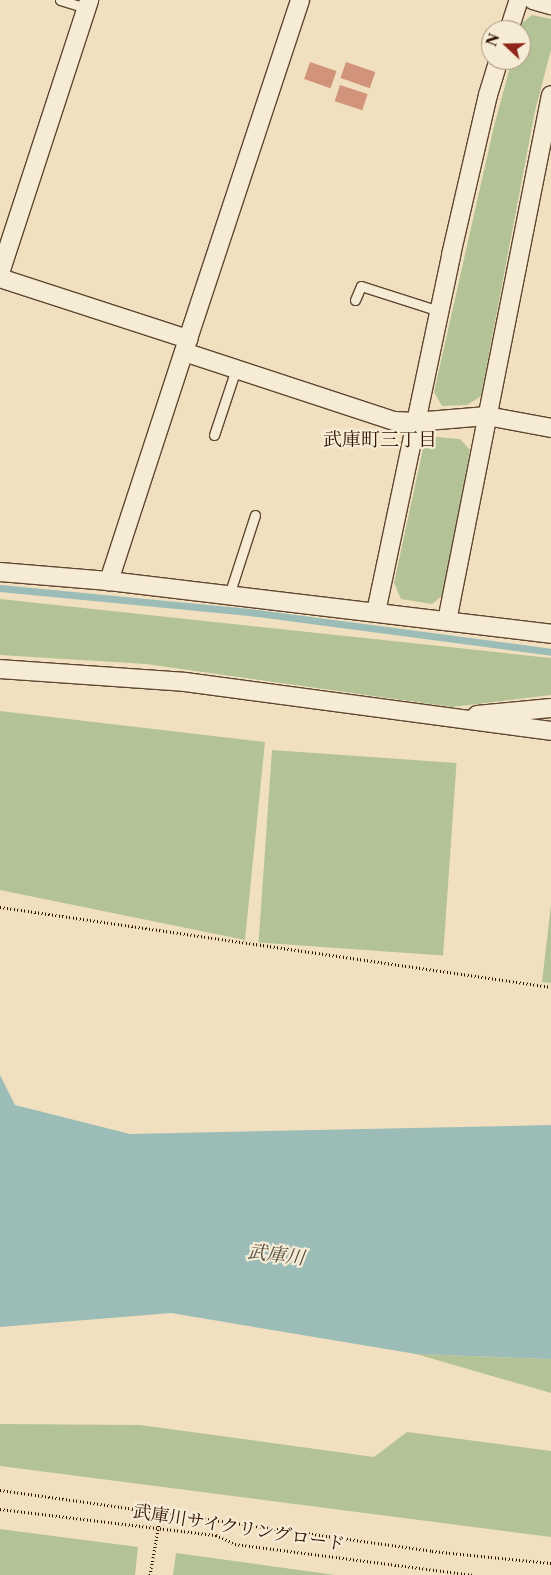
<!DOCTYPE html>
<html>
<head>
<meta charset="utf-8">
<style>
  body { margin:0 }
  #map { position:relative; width:551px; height:1575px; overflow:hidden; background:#f1e0bf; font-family:"Libre Caslon Text","Noto Serif JP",serif }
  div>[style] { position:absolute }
  .green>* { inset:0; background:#b4c396; transform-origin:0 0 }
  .water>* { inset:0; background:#9bbcb7 }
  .stream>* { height:7px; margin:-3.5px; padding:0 3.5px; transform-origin:3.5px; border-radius:3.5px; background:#9bbcb7 }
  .building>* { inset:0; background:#d2937b; transform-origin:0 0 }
  .path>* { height:3px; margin-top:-1.5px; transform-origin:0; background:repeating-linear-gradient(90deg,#301202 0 1px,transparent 0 3.5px) }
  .roads { filter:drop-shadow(1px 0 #604631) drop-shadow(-1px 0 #604631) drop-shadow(0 1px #604631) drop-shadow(0 -1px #604631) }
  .lane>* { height:9px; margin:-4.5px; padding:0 4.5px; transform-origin:4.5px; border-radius:4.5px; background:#f6ebd5 }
  .street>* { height:18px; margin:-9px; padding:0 9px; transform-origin:9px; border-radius:9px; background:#f6ebd5 }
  span { translate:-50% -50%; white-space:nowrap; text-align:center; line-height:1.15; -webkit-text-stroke:4.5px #f6ebd5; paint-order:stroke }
  .street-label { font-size:18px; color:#301202 }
  .neighbourhood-label { font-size:19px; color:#301202 }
  .water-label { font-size:19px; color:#554e41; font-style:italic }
  .north { position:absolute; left:481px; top:20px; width:50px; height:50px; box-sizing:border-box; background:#f6ebd5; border:1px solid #a79481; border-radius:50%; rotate:291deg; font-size:14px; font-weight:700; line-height:20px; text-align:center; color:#301202 }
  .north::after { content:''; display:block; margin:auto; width:18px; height:22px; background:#8f2418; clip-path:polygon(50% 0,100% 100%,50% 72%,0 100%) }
</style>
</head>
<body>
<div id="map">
  <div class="green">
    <i style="clip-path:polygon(532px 15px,551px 19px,551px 50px,535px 111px,481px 396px,467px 405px,442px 406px,434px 392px,494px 126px,512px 60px,521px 60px,522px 23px)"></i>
    <i style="clip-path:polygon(436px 437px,460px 439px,470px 450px,443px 595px,432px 604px,401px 599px,394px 583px,424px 444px)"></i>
    <i style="clip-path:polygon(0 599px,551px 658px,551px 695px,452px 707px,146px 664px,0 655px)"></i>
    <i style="clip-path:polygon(0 711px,265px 742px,245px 940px,0 890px)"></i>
    <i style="left:272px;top:750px;width:185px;height:193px;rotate:4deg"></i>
    <i style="clip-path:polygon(551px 904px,551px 983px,542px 982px)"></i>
    <i style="clip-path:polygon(416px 1354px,551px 1359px,551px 1393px)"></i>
    <i style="clip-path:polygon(0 1424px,140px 1425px,374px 1457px,407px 1432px,551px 1451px,551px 1537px,0 1466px)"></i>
    <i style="clip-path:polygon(0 1529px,138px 1547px,135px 1575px,0 1575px)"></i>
    <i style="clip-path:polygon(176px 1553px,335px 1575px,173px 1575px)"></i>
  </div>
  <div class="water">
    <i style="clip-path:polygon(0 1075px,15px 1105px,130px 1134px,551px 1125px,551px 1359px,416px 1354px,171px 1313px,0 1327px)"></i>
  </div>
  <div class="stream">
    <i style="left:0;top:588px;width:250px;rotate:5.5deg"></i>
    <i style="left:249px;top:612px;width:305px;rotate:7.5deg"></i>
  </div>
  <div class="building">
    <i style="left:310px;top:62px;width:28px;height:18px;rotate:19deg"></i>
    <i style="left:346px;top:62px;width:31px;height:17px;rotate:19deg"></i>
    <i style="left:340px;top:85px;width:29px;height:17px;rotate:18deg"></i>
  </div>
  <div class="path">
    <i style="left:0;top:907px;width:557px;rotate:8.26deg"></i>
    <i style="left:0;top:1490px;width:436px;rotate:8deg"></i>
    <i style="left:432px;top:1551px;width:120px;rotate:5.8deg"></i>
    <i style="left:0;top:1509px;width:218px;rotate:6.9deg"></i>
    <i style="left:216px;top:1535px;width:21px;rotate:25deg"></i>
    <i style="left:235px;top:1544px;width:240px;rotate:7.4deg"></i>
    <i style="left:150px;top:1575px;width:64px;rotate:-80.1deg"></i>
  </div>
  <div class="roads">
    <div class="lane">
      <i style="left:60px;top:0;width:28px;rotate:17deg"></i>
      <i style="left:355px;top:300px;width:15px;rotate:-67deg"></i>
      <i style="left:361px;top:286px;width:82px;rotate:17.8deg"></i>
      <i style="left:214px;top:435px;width:70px;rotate:-71.6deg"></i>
      <i style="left:229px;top:595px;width:84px;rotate:-72deg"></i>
    </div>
    <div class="street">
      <i style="left:533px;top:0;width:19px;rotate:16deg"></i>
      <i style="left:509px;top:30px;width:32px;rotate:-72deg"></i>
      <i style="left:0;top:273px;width:287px;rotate:-71.9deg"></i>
      <i style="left:0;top:278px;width:198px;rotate:18deg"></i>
      <i style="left:188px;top:339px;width:255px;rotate:108.1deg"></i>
      <i style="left:188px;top:339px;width:357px;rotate:-71.7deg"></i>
      <i style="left:184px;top:352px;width:221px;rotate:18.2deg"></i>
      <i style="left:394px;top:421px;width:21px;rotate:3deg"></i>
      <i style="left:415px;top:422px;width:72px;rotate:-4.8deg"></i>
      <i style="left:487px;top:416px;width:65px;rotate:10.6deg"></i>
      <i style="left:0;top:572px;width:109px;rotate:4.7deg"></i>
      <i style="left:109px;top:581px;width:445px;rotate:6.8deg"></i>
      <i style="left:376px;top:612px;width:365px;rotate:-78.1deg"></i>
      <i style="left:451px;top:255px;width:164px;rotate:-77deg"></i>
      <i style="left:488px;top:95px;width:37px;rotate:-73deg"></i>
      <i style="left:447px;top:621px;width:536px;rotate:-78.82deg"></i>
      <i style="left:0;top:669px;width:185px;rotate:4deg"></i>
      <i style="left:185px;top:682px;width:369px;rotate:7.6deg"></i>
      <i style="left:477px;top:715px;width:74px;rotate:-5.4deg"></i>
    </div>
  </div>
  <div class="street-label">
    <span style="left:239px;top:1528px;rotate:9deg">武庫川サイクリングロード</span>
  </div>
  <div class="neighbourhood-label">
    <span style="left:380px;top:440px">武庫町三丁目</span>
  </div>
  <div class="water-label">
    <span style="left:276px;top:1255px;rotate:7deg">武庫川</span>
  </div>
  <div class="north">N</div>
</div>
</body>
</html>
